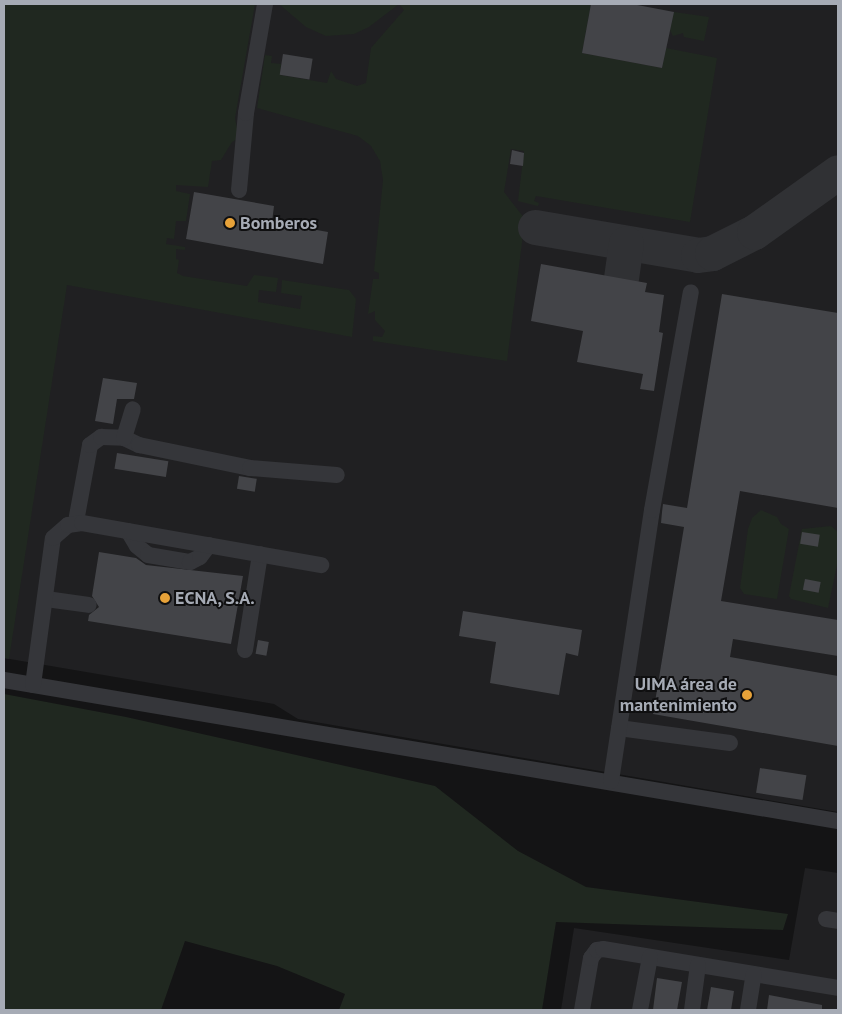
<!DOCTYPE html>
<html>
<head>
<meta charset="utf-8">
<style>
  body { margin:0 }
  #map { position:relative; width:842px; height:1014px; overflow:hidden; background:#141415; font-family:"PT Sans",sans-serif }
  div>[style] { position:absolute }
  .built>* { inset:0; background:#202022 }
  .green>* { inset:0; background:#202820 }
  .taxiway>* { height:35px; margin:-17.5px; padding:0 17.5px; transform-origin:17.5px; border-radius:17.5px; background:#303134 }
  .building>* { inset:0; background:#434448; transform-origin:0 0 }
  .minor>* { height:16px; margin:-8px; padding:0 8px; transform-origin:8px; border-radius:8px; background:#35363a }
  .dots>* { width:14px; height:14px; translate:-50% -50%; box-sizing:border-box; border:2px solid #0f0f10; border-radius:50% }
  span { translate:-50% -50%; white-space:nowrap; text-align:center; line-height:1.15; -webkit-text-stroke:4px #0f0f10; paint-order:stroke }
  .poi-label { font-size:18px; color:#a6abb5; font-weight:700 }
  .left { translate:0 -50%; text-align:left }
  .right { translate:-100% -50%; text-align:right }
  .frame { position:absolute; inset:0; border:5px solid #a6abb5; pointer-events:none }
</style>
</head>
<body>
<div id="map">
  <div class="built">
    <i style="clip-path:polygon(4px 4px,838px 4px,838px 812px,315px 722px,298px 719px,274px 704px,4px 658px)"></i>
    <i style="clip-path:polygon(805px 868px,838px 873px,838px 1010px,561px 1010px,574px 928px,789px 960px)"></i>
  </div>
  <div class="green">
    <i style="clip-path:polygon(4px 4px,255px 4px,235px 118px,239px 138px,232px 142px,221px 160px,212px 161px,208px 187px,176px 185px,176px 191px,190px 194px,186px 221px,176px 221px,174px 239px,167px 238px,166px 244px,185px 247px,185px 250px,176px 249px,176px 259px,179px 260px,177px 273px,183px 276px,247px 286px,254px 275px,278px 278px,276px 292px,259px 290px,258px 302px,300px 309px,302px 296px,281px 293px,282px 280px,349px 290px,356px 299px,352px 337px,67px 285px,9px 659px,4px 658px)"></i>
    <i style="clip-path:polygon(279px 4px,591px 4px,582px 53px,662px 68px,666px 48px,717px 58px,690px 222px,536px 196px,534px 201px,539px 203px,538px 206px,518px 201px,524px 151px,511px 149px,504px 192px,525px 219px,507px 361px,373px 341px,373px 336px,382px 337px,385px 331px,375px 320px,375px 311px,368px 314px,373px 279px,379px 279px,379px 273px,374px 271px,383px 180px,380px 161px,371px 146px,358px 136px,257px 108px,265px 55px,272px 56px,271px 63px,281px 64px,280px 75px,327px 83px,331px 71px,336px 79px,357px 86px,366px 83px,371px 48px,404px 10px,399px 4px,369px 27px,354px 34px,326px 36px,306px 27px)"></i>
    <i style="clip-path:polygon(674px 12px,709px 17px,704px 41px,684px 37px,683px 33px,673px 36px,670px 30px)"></i>
    <i style="clip-path:polygon(761px 510px,777px 517px,781px 524px,789px 529px,777px 599px,744px 594px,740px 588px,748px 529px,752px 518px)"></i>
    <i style="clip-path:polygon(831px 526px,838px 532px,838px 560px,828px 608px,791px 599px,789px 596px,802px 529px)"></i>
    <i style="clip-path:polygon(4px 694px,126px 717px,435px 786px,518px 851px,586px 887px,788px 914px,783px 930px,556px 922px,542px 1010px,339px 1010px,345px 994px,277px 966px,185px 941px,161px 1010px,4px 1010px)"></i>
  </div>
  <div class="taxiway">
    <i style="left:535px;top:227px;width:165px;rotate:9.7deg"></i>
    <i style="left:698px;top:255px;width:14px;rotate:-8deg"></i>
    <i style="left:712px;top:253px;width:47px;rotate:-26.6deg"></i>
    <i style="left:754px;top:232px;width:103px;rotate:-35.5deg"></i>
    <i style="left:621px;top:278px;width:35px;rotate:-82deg"></i>
  </div>
  <div class="building">
    <i style="clip-path:polygon(591px 4px,632px 4px,674px 12px,662px 68px,582px 53px)"></i>
    <i style="left:283px;top:54px;width:30px;height:21px;rotate:9deg"></i>
    <i style="clip-path:polygon(512px 150px,524px 153px,523px 166px,510px 164px)"></i>
    <i style="clip-path:polygon(194px 192px,274px 206px,272px 222px,328px 232px,323px 264px,186px 239px)"></i>
    <i style="clip-path:polygon(541px 264px,647px 283px,645px 292px,664px 295px,659px 332px,663px 333px,654px 391px,640px 389px,643px 374px,577px 362px,583px 331px,531px 321px)"></i>
    <i style="clip-path:polygon(722px 294px,838px 313px,838px 508px,740px 491px,721px 601px,838px 620px,838px 656px,733px 639px,730px 657px,838px 676px,838px 746px,653px 714px,684px 527px,661px 523px,662px 512px,663px 504px,687px 508px)"></i>
    <i style="clip-path:polygon(103px 378px,137px 383px,134px 399px,117px 399px,113px 424px,95px 421px)"></i>
    <i style="left:117px;top:453px;width:52px;height:16px;rotate:9deg"></i>
    <i style="left:239px;top:476px;width:18px;height:13px;rotate:9deg"></i>
    <i style="left:802px;top:532px;width:18px;height:12px;rotate:9deg"></i>
    <i style="clip-path:polygon(99px 552px,136px 558px,146px 565px,243px 576px,231px 644px,88px 621px,89px 615px,99px 607px,92px 596px)"></i>
    <i style="left:805px;top:579px;width:16px;height:11px;rotate:11deg"></i>
    <i style="clip-path:polygon(463px 611px,582px 630px,578px 656px,566px 653px,559px 695px,490px 683px,496px 642px,459px 636px)"></i>
    <i style="left:258px;top:640px;width:11px;height:14px;rotate:10deg"></i>
    <i style="left:760px;top:768px;width:47px;height:25px;rotate:9deg"></i>
    <i style="clip-path:polygon(657px 978px,682px 982px,677px 1010px,653px 1010px)"></i>
    <i style="clip-path:polygon(711px 987px,734px 991px,731px 1010px,707px 1010px)"></i>
    <i style="clip-path:polygon(769px 995px,822px 1005px,822px 1010px,767px 1010px)"></i>
  </div>
  <div class="minor">
    <i style="left:239px;top:190px;width:77px;rotate:-84.8deg"></i>
    <i style="left:246px;top:113px;width:111px;rotate:-80.1deg"></i>
    <i style="left:124px;top:438px;width:17px;rotate:25deg"></i>
    <i style="left:139px;top:445px;width:113px;rotate:11.7deg"></i>
    <i style="left:250px;top:468px;width:87px;rotate:4.6deg"></i>
    <i style="left:77px;top:516px;width:72px;rotate:-79.6deg"></i>
    <i style="left:90px;top:445px;width:14px;rotate:-36deg"></i>
    <i style="left:101px;top:437px;width:23px;rotate:2deg"></i>
    <i style="left:124px;top:438px;width:30px;rotate:-73deg"></i>
    <i style="left:128px;top:531px;width:17px;rotate:59deg"></i>
    <i style="left:137px;top:546px;width:14px;rotate:39deg"></i>
    <i style="left:148px;top:555px;width:43px;rotate:9.5deg"></i>
    <i style="left:190px;top:562px;width:11px;rotate:-27deg"></i>
    <i style="left:200px;top:557px;width:15px;rotate:-53deg"></i>
    <i style="left:46px;top:599px;width:43px;rotate:7.9deg"></i>
    <i style="left:245px;top:650px;width:97px;rotate:-81.1deg"></i>
    <i style="left:4px;top:680px;width:846px;rotate:9.6deg"></i>
    <i style="left:33px;top:685px;width:148px;rotate:-82.3deg"></i>
    <i style="left:53px;top:538px;width:20px;rotate:-41deg"></i>
    <i style="left:68px;top:525px;width:14px;rotate:-8deg"></i>
    <i style="left:82px;top:523px;width:243px;rotate:10deg"></i>
    <i style="left:619px;top:728px;width:112px;rotate:7.7deg"></i>
    <i style="left:611px;top:781px;width:274px;rotate:-81.4deg"></i>
    <i style="left:652px;top:510px;width:221px;rotate:-79.9deg"></i>
    <i style="left:826px;top:919px;width:12px;rotate:9deg"></i>
    <i style="left:582px;top:1010px;width:53px;rotate:-80.2deg"></i>
    <i style="left:591px;top:958px;width:10px;rotate:-53deg"></i>
    <i style="left:597px;top:950px;width:6px;rotate:-9deg"></i>
    <i style="left:603px;top:949px;width:238px;rotate:9.4deg"></i>
    <i style="left:640px;top:1010px;width:54px;rotate:-79.3deg"></i>
    <i style="left:692px;top:1010px;width:45px;rotate:-82.4deg"></i>
    <i style="left:748px;top:1010px;width:36px;rotate:-81deg"></i>
  </div>
  <div class="dots">
    <i style="left:230px;top:223px;background:#e7a239"></i>
    <i style="left:165px;top:598px;background:#e7a239"></i>
    <i style="left:747px;top:695px;background:#e7a239"></i>
  </div>
  <div class="poi-label">
    <span class="left" style="left:240px;top:223px">Bomberos</span>
    <span class="left" style="left:175px;top:598px">ECNA, S.A.</span>
    <span class="right" style="left:737px;top:695px">UIMA área de<br>mantenimiento</span>
  </div>
  <div class="frame"></div>
</div>
</body>
</html>
